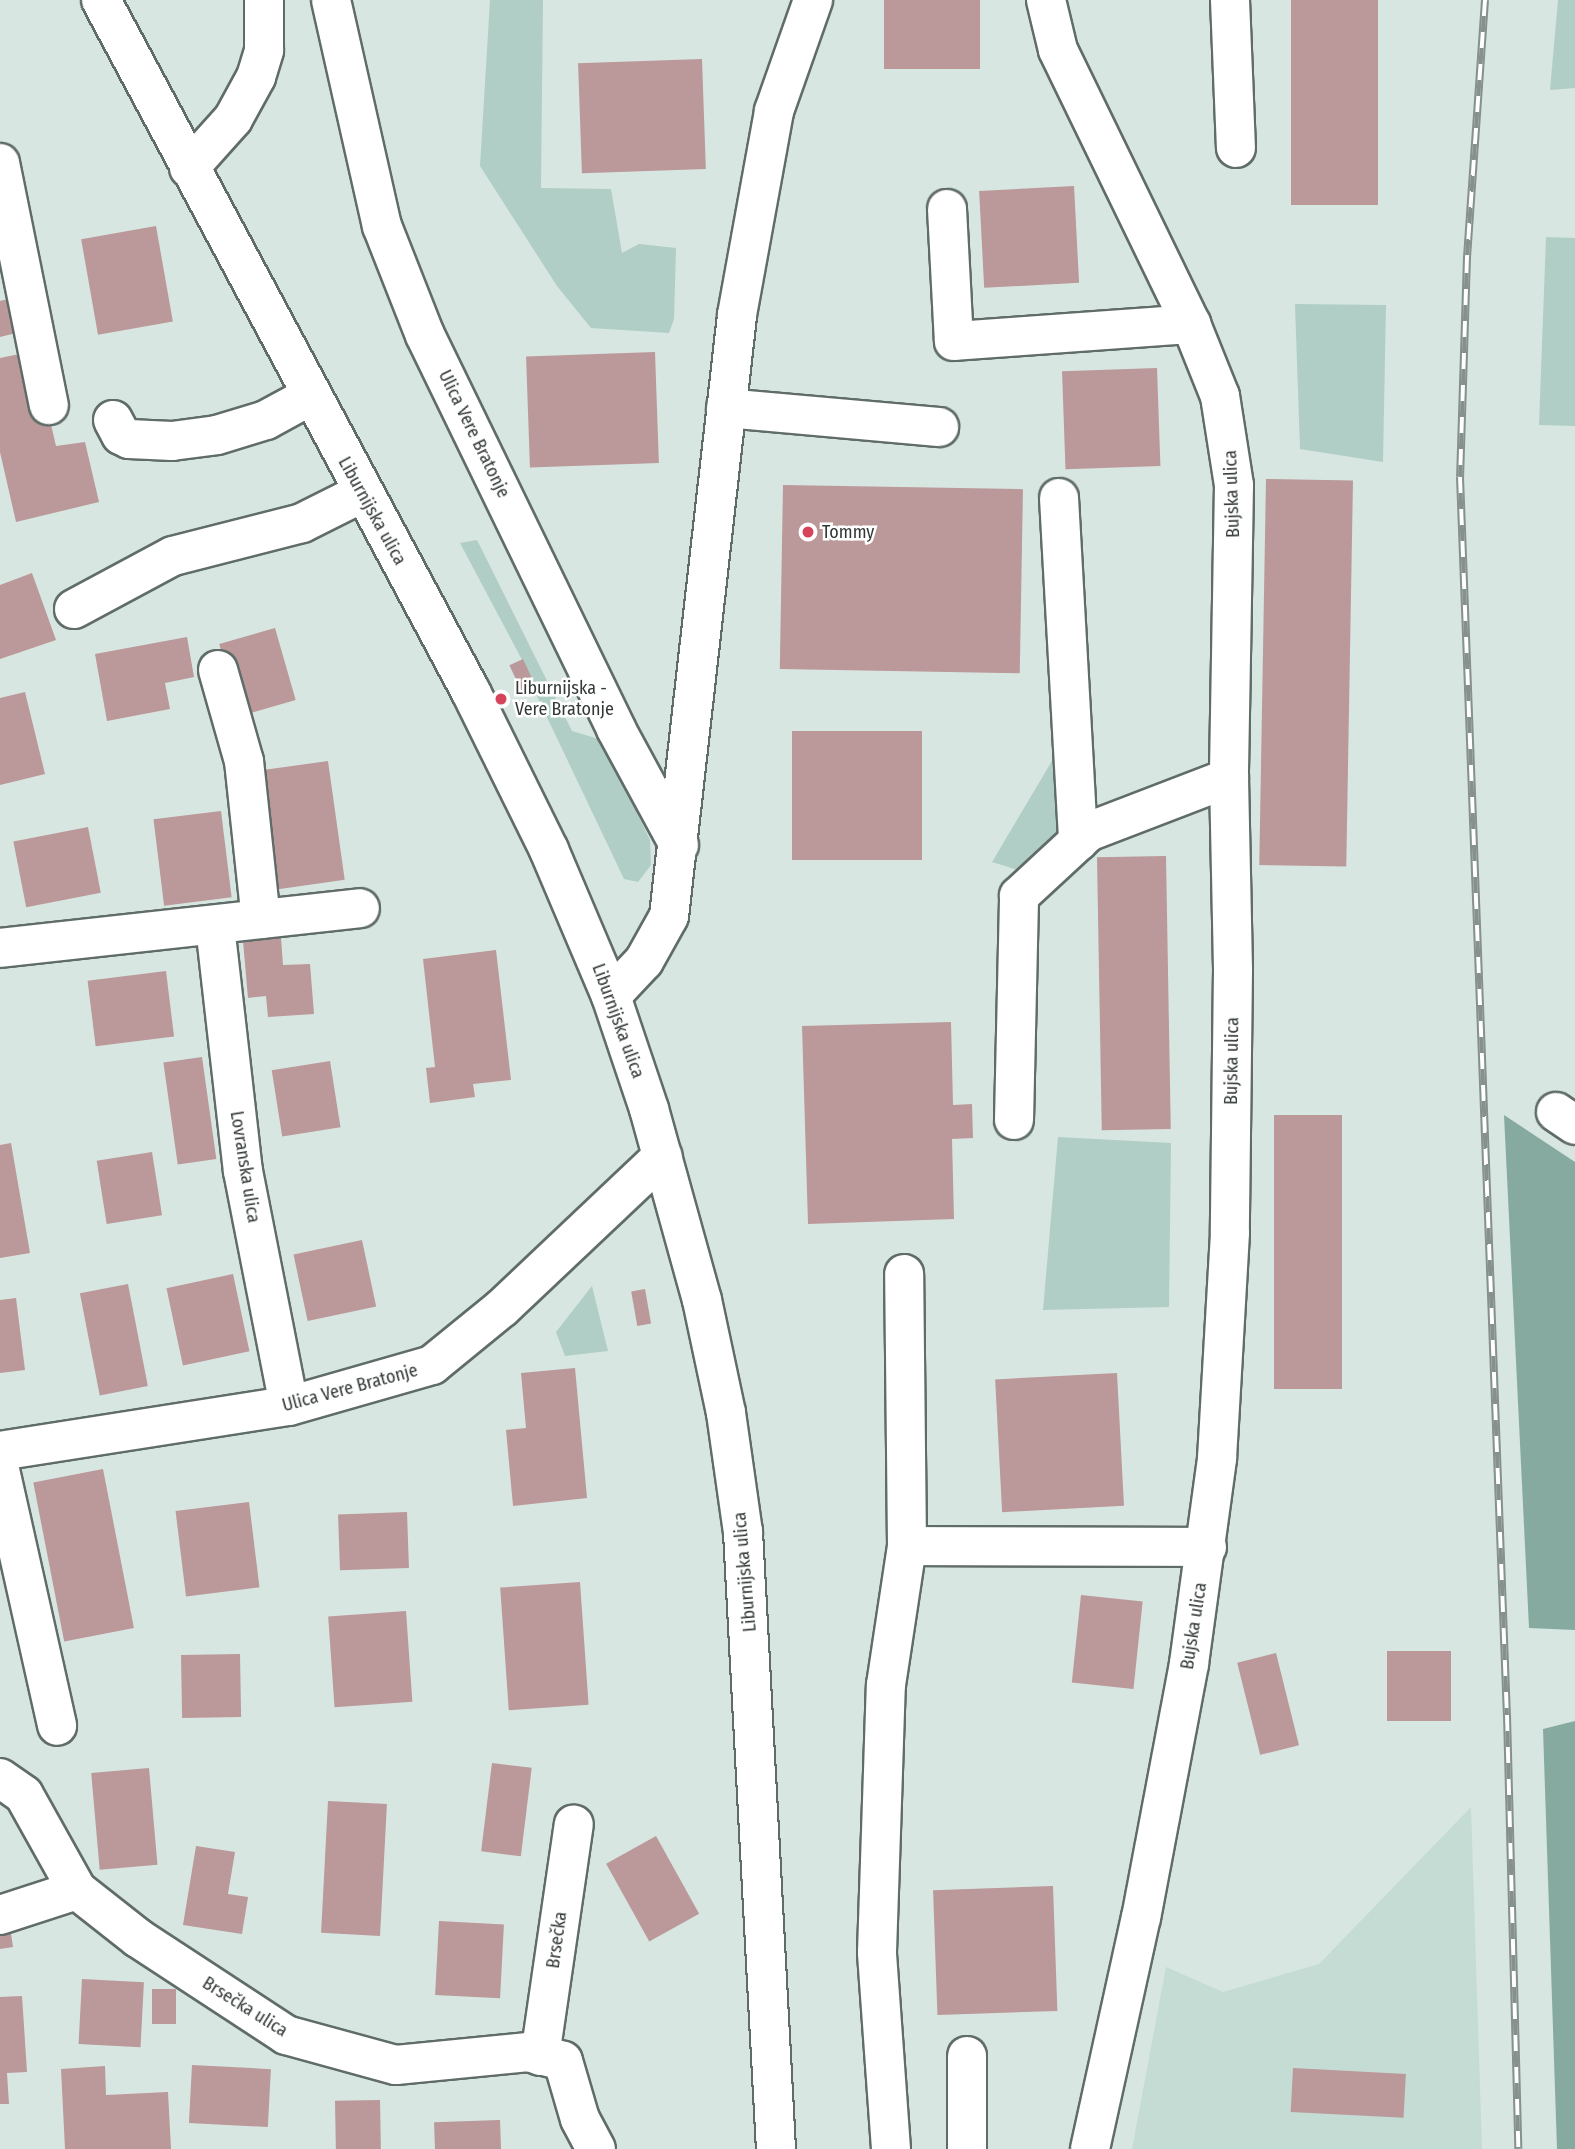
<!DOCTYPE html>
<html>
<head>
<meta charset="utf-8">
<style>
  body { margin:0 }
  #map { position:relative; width:1575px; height:2149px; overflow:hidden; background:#d7e6e1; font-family:"Fira Sans Condensed",sans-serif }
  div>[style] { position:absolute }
  .built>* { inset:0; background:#c5dcd4 }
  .green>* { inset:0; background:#b0cec5 }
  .forest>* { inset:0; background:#86aa9f }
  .building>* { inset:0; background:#bb9899; transform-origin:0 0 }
  .roads { filter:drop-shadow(2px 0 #606c68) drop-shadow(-2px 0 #606c68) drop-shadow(0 2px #606c68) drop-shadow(0 -2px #606c68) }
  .minor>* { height:38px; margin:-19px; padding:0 19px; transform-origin:19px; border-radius:19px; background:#fff }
  .major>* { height:38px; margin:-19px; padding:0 19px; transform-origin:19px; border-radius:19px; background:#fff }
  .rail>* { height:8px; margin-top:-4px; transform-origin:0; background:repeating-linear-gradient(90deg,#fff 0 16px,#86908d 0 32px); box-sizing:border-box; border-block:2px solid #86908d }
  .dots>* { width:19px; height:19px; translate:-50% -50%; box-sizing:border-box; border:4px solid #fff; border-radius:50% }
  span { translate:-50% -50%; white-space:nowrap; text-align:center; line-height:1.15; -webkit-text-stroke:5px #fff; paint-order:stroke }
  .street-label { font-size:18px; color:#333937 }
  .poi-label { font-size:18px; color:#333937 }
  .left { translate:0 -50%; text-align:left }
</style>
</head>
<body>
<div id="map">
  <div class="built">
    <i style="clip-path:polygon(1471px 1807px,1482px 2149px,1132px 2149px,1166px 1967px,1223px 1992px,1319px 1964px)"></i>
  </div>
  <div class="green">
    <i style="clip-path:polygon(490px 0,543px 0,541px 188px,611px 189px,622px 253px,639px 244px,676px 248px,674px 319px,669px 333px,591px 328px,557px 286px,480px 166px)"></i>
    <i style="clip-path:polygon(1558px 0,1575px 0,1575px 88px,1550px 90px)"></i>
    <i style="clip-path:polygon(1546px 237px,1575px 238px,1575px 426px,1539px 425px)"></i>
    <i style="clip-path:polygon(1295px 304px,1386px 305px,1383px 462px,1300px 449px)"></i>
    <i style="clip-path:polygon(477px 540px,572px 731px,602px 740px,650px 840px,651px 865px,638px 882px,624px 879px,535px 692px,538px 690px,460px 543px)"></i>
    <i style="clip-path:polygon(1062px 744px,1068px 816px,1046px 857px,1021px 871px,992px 862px)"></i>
    <i style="clip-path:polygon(1058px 1137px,1171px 1143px,1169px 1307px,1043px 1310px)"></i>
    <i style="clip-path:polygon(592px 1286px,608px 1351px,565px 1356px,556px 1332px)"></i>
  </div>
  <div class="forest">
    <i style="clip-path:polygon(1504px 1115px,1575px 1162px,1575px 1630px,1529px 1628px)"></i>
    <i style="clip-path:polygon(1575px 1721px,1575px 2149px,1557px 2149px,1543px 1729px)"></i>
  </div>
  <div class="building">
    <i style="left:884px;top:0;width:96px;height:69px"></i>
    <i style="left:1291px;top:0;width:87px;height:205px"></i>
    <i style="left:702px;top:59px;width:110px;height:124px;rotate:88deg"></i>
    <i style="left:1074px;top:186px;width:97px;height:95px;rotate:87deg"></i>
    <i style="left:156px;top:226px;width:97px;height:76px;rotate:80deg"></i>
    <i style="clip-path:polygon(21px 296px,28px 330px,0 337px,0 301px)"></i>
    <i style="clip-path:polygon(34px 351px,56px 446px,85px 442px,99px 502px,16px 522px,0 452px,0 358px)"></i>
    <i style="left:655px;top:352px;width:111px;height:129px;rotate:88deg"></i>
    <i style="left:1157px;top:368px;width:98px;height:95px;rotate:88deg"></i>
    <i style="left:1266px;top:479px;width:87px;height:386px;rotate:1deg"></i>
    <i style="left:783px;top:485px;width:240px;height:184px;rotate:1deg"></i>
    <i style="clip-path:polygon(32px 573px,56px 640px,0 659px,0 585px)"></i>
    <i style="left:275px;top:628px;width:75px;height:58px;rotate:74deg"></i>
    <i style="clip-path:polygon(187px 637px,194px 677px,165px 683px,170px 709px,107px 721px,95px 654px)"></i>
    <i style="left:523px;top:659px;width:35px;height:15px;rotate:65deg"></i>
    <i style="clip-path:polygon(25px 692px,45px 774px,0 785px,0 698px)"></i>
    <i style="left:922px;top:731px;width:129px;height:130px;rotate:90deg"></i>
    <i style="left:328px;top:761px;width:120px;height:69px;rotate:82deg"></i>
    <i style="left:221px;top:811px;width:87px;height:68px;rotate:83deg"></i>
    <i style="left:88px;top:827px;width:67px;height:76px;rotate:79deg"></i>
    <i style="left:1166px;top:856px;width:273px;height:69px;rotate:89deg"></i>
    <i style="clip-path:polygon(281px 938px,283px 965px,310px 964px,314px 1014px,268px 1017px,266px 996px,248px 998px,243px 941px)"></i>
    <i style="clip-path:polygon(496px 950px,511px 1080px,473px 1084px,475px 1097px,430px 1103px,426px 1068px,435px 1067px,423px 959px)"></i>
    <i style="left:166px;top:971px;width:66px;height:79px;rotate:83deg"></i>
    <i style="clip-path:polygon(951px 1022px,953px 1105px,972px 1104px,973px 1138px,952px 1139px,954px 1219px,808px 1224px,802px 1026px)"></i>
    <i style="left:202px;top:1057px;width:103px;height:39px;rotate:82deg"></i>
    <i style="left:330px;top:1061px;width:67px;height:59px;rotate:81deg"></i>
    <i style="left:1274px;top:1115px;width:68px;height:274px"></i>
    <i style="clip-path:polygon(11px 1143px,30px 1253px,0 1258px,0 1145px)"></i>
    <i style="left:152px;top:1152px;width:64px;height:56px;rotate:81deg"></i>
    <i style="left:362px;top:1240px;width:68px;height:70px;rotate:78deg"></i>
    <i style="left:233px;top:1274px;width:79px;height:68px;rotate:78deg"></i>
    <i style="left:128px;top:1284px;width:104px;height:49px;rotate:79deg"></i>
    <i style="left:645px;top:1289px;width:35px;height:14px;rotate:80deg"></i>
    <i style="clip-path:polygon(16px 1298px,25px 1370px,0 1373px,0 1300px)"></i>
    <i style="clip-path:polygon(575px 1368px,587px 1498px,513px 1506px,506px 1430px,526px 1428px,521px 1373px)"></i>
    <i style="left:1117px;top:1373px;width:133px;height:122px;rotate:87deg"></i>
    <i style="left:103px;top:1469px;width:162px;height:71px;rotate:79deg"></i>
    <i style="left:249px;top:1502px;width:86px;height:74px;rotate:83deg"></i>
    <i style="left:407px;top:1512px;width:56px;height:69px;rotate:88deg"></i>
    <i style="left:580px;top:1582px;width:123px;height:80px;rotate:86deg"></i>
    <i style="left:1081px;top:1595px;width:62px;height:88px;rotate:6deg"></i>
    <i style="left:406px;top:1611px;width:91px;height:78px;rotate:86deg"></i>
    <i style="left:1451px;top:1651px;width:70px;height:64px;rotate:90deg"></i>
    <i style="left:1276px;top:1653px;width:95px;height:40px;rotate:76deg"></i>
    <i style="left:240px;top:1654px;width:63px;height:59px;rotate:89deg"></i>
    <i style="left:492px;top:1763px;width:40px;height:89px;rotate:7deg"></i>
    <i style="left:149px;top:1768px;width:97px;height:58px;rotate:85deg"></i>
    <i style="left:328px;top:1801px;width:59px;height:132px;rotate:3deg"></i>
    <i style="left:656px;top:1836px;width:89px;height:57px;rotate:61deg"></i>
    <i style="clip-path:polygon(196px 1846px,235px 1852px,228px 1894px,248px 1897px,242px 1934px,183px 1925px)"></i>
    <i style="left:1053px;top:1886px;width:125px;height:120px;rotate:88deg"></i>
    <i style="clip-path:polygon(9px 1921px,13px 1947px,0 1949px,0 1922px)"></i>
    <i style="left:439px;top:1921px;width:65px;height:74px;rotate:3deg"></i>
    <i style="left:82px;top:1979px;width:62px;height:65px;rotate:3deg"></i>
    <i style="left:152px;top:1989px;width:24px;height:35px"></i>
    <i style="clip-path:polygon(22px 1996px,27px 2072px,7px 2073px,9px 2104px,0 2104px,0 1997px)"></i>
    <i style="left:192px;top:2065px;width:79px;height:58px;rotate:3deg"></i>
    <i style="clip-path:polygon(105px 2066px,106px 2095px,168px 2092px,171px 2149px,65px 2149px,61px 2069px)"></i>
    <i style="left:1293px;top:2068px;width:113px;height:44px;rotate:3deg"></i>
    <i style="left:380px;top:2100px;width:49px;height:45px;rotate:89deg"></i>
    <i style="left:500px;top:2120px;width:29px;height:66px;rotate:88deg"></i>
  </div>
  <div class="roads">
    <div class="minor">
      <i style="left:331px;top:0;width:232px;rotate:77.3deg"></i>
      <i style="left:382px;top:226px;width:117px;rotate:68.5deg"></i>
      <i style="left:425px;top:335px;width:438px;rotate:64.1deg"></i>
      <i style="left:616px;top:729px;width:132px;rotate:61.5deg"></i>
      <i style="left:1046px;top:0;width:51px;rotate:76.5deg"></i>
      <i style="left:1058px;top:50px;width:305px;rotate:64.1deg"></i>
      <i style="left:1191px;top:324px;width:78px;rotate:68.1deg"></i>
      <i style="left:1220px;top:396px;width:90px;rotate:81.1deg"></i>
      <i style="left:1234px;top:485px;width:293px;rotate:91deg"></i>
      <i style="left:1229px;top:778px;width:192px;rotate:88.8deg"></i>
      <i style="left:1233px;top:970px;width:263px;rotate:90.7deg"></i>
      <i style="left:1230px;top:1233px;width:226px;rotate:93.3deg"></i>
      <i style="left:1217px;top:1459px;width:207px;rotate:97.8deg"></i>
      <i style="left:1189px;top:1664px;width:258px;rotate:100.7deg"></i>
      <i style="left:1141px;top:1917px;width:238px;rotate:102.4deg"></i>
      <i style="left:1230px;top:0;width:148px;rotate:87.7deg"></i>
      <i style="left:0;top:163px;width:247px;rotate:78.6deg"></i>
      <i style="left:189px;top:168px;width:66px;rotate:-48.1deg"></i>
      <i style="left:233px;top:119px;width:48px;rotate:-61.3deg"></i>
      <i style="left:256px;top:77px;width:28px;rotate:-73deg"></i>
      <i style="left:264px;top:50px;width:50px;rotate:-90deg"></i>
      <i style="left:947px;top:209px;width:132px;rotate:87deg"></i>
      <i style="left:954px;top:341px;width:238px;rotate:-4.1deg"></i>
      <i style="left:726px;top:408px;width:214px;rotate:5.1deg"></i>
      <i style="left:113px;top:420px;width:17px;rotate:62deg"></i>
      <i style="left:121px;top:435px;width:9px;rotate:27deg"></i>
      <i style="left:129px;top:439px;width:43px;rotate:2.7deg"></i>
      <i style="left:172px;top:441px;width:45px;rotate:-7.6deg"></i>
      <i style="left:217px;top:435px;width:51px;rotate:-17deg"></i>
      <i style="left:266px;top:420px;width:50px;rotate:-28.6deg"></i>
      <i style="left:1059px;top:498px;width:344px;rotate:86.8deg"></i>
      <i style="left:74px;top:609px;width:112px;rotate:-28.2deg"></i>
      <i style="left:173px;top:556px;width:133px;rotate:-14.3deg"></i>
      <i style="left:302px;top:523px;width:67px;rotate:-26.6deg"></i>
      <i style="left:218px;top:670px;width:95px;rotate:74.1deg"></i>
      <i style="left:244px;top:761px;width:159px;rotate:83.9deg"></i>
      <i style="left:215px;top:926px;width:247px;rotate:83.5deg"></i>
      <i style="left:243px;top:1171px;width:239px;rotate:78.9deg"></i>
      <i style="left:0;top:948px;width:362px;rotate:-6.3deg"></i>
      <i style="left:611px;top:996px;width:48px;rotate:-46.7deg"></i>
      <i style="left:644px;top:961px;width:51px;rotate:-60.9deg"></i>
      <i style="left:669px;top:916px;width:605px;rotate:-83.54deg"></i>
      <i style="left:737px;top:315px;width:207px;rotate:-79.7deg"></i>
      <i style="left:774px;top:111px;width:118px;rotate:-70.6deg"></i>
      <i style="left:1556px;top:1112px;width:23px;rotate:34deg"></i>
      <i style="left:1014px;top:1120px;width:224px;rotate:-88.7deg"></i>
      <i style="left:1019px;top:896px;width:94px;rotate:-42.8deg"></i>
      <i style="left:1088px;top:832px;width:151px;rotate:-21deg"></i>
      <i style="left:0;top:1451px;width:292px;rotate:-8.9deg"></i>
      <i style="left:289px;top:1406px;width:149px;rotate:-16deg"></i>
      <i style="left:432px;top:1365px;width:90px;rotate:-39.2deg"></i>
      <i style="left:502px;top:1308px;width:221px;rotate:-43.4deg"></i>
      <i style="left:0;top:1470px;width:262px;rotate:77.4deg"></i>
      <i style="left:907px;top:1546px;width:300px;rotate:0.2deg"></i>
      <i style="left:0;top:1778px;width:29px;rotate:35deg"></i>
      <i style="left:24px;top:1795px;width:109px;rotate:60.8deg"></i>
      <i style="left:77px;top:1890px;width:78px;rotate:38.2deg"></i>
      <i style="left:138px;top:1938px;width:177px;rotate:33.2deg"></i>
      <i style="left:286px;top:2035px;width:114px;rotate:15.3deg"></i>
      <i style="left:396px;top:2065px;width:133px;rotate:-5.6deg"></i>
      <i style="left:528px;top:2052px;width:36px;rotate:14deg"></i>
      <i style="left:563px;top:2061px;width:60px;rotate:73.7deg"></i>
      <i style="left:580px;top:2119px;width:34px;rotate:62deg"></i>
      <i style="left:0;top:1915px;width:81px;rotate:-18deg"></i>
      <i style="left:540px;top:2056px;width:234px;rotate:-81.7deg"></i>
      <i style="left:967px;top:2056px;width:93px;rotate:90deg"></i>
      <i style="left:891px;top:2149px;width:197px;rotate:-94.1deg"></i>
      <i style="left:877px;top:1952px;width:267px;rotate:-88.1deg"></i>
      <i style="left:886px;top:1685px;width:141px;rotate:-81.4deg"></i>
      <i style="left:907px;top:1546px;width:272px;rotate:-90.6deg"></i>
    </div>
    <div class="major">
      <i style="left:101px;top:0;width:785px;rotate:61.87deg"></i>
      <i style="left:471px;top:692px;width:176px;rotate:63.7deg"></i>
      <i style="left:549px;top:850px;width:159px;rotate:67deg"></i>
      <i style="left:611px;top:996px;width:119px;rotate:71.4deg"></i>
      <i style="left:649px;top:1109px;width:198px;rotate:74.5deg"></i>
      <i style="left:702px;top:1300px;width:116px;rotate:78deg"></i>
      <i style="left:726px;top:1413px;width:120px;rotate:81.9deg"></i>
      <i style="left:743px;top:1532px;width:618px;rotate:86.94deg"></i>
    </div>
  </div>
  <div class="rail">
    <i style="left:1485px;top:0;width:258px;rotate:94deg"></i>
    <i style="left:1467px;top:257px;width:220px;rotate:91.8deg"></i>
    <i style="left:1460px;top:477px;width:1239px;rotate:87.83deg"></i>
    <i style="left:1507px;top:1715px;width:434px;rotate:88.5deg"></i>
  </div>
  <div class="dots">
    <i style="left:808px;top:532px;background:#d5445a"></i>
    <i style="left:501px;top:699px;background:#d5445a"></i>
  </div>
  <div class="street-label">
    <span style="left:474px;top:434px;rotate:64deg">Ulica Vere Bratonje</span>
    <span style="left:1232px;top:494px;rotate:-92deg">Bujska ulica</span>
    <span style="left:372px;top:511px;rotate:61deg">Liburnijska ulica</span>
    <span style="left:618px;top:1021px;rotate:70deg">Liburnijska ulica</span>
    <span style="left:1232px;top:1061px;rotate:-89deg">Bujska ulica</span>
    <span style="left:245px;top:1167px;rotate:81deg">Lovranska ulica</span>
    <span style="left:350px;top:1388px;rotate:-15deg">Ulica Vere Bratonje</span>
    <span style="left:745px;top:1572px;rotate:-95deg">Liburnijska ulica</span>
    <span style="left:1194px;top:1626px;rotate:-81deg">Bujska ulica</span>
    <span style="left:557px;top:1940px;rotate:-82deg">Brsečka</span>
    <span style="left:245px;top:2007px;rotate:32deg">Brsečka ulica</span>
  </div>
  <div class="poi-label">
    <span class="left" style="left:822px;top:532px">Tommy</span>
    <span class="left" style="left:515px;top:699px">Liburnijska -<br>Vere Bratonje</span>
  </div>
</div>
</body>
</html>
